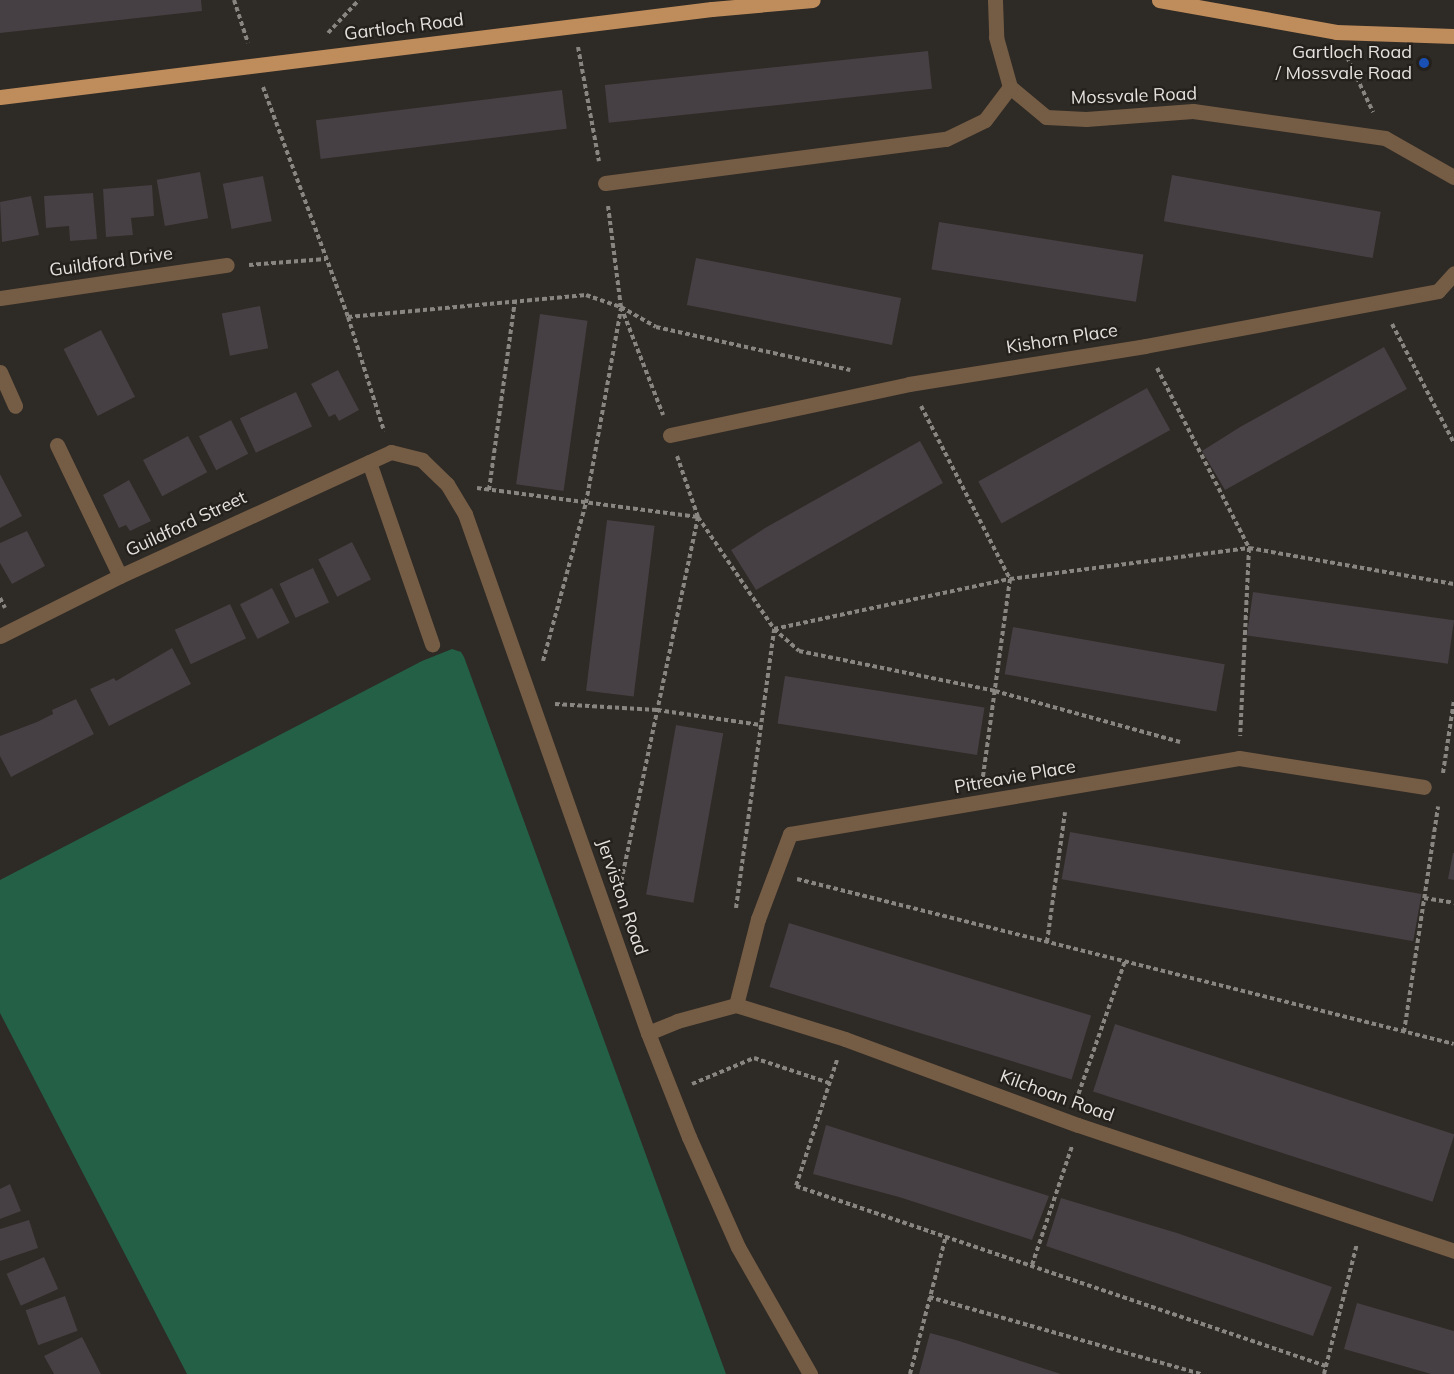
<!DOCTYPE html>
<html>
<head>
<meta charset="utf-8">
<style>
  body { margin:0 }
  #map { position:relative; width:1454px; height:1374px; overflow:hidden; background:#2e2a25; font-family:Mulish,sans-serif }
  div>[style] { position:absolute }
  .green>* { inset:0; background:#236046 }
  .building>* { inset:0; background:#463f43; transform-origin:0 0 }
  .path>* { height:4px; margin-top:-2px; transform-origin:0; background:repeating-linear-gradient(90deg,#898682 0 4.5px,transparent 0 7.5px) }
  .minor>* { height:15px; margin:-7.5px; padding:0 7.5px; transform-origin:7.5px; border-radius:7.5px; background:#755c45 }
  .major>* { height:15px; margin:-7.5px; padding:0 7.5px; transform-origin:7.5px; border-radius:7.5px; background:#bf8c5c }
  .dots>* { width:16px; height:16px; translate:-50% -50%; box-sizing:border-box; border:3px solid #24201c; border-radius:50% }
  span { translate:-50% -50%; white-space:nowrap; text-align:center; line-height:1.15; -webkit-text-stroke:4.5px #24201c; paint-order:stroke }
  .street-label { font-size:18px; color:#e4e1de }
  .poi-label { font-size:18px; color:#e4e1de }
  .right { translate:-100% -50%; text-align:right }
</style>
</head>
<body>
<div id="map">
  <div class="green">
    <i style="clip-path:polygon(452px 649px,461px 652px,464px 657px,726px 1374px,187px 1374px,0 1013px,0 880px,422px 661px)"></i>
  </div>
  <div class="building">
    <i style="clip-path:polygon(0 0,201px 0,202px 11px,0 33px)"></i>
    <i style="left:928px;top:51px;width:38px;height:325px;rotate:84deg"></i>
    <i style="left:562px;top:90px;width:39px;height:248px;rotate:83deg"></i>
    <i style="left:200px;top:172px;width:47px;height:44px;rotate:80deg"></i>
    <i style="left:1172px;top:175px;width:212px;height:47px;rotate:10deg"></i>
    <i style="left:263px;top:176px;width:46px;height:41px;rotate:79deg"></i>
    <i style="clip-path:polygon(152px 185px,154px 216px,131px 218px,133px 235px,106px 237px,103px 189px)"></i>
    <i style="clip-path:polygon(93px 193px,97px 239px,70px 241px,69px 226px,46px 228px,44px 196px)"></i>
    <i style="clip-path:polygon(31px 196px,39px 235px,2px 242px,0 202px)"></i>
    <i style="left:939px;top:222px;width:207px;height:48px;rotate:9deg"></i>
    <i style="left:696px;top:258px;width:209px;height:48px;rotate:11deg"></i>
    <i style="left:260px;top:306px;width:43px;height:39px;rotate:79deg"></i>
    <i style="left:540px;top:314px;width:48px;height:172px;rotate:8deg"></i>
    <i style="left:101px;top:330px;width:75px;height:42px;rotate:63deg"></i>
    <i style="clip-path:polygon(1384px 347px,1407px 389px,1225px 490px,1202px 451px,1240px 427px)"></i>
    <i style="clip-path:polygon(338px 370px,359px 410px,339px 421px,335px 414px,329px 417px,311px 384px)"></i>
    <i style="left:1147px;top:388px;width:48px;height:193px;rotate:61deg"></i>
    <i style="left:296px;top:392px;width:38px;height:62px;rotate:65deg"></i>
    <i style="left:231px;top:420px;width:38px;height:36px;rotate:63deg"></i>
    <i style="left:188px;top:436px;width:41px;height:51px;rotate:62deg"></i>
    <i style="clip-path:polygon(920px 441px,943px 483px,756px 590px,731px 550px,765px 528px)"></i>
    <i style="clip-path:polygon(0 474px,22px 516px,0 528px)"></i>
    <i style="clip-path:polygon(129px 480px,151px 521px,130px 531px,126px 525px,119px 528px,103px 495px)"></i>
    <i style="left:607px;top:520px;width:48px;height:172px;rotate:7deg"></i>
    <i style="clip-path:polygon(27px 531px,45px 566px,12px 584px,0 563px,0 543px)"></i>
    <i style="left:352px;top:542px;width:42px;height:38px;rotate:63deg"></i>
    <i style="left:313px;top:568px;width:38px;height:37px;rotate:65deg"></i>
    <i style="left:272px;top:588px;width:39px;height:36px;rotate:63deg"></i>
    <i style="left:1253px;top:592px;width:203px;height:44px;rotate:8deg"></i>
    <i style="left:230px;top:604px;width:38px;height:61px;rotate:65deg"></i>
    <i style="left:1013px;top:627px;width:215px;height:48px;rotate:10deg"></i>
    <i style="clip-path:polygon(172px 648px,191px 684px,109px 726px,90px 689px,114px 678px,116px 681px)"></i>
    <i style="left:785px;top:676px;width:202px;height:48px;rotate:9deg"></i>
    <i style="clip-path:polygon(76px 699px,94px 734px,11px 777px,0 756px,0 736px,37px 722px,53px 714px,52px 710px)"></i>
    <i style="left:676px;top:725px;width:48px;height:172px;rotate:10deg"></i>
    <i style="left:1070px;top:832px;width:357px;height:48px;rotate:10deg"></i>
    <i style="clip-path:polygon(1453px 853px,1454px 853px,1454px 880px,1448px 879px)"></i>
    <i style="left:789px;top:923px;width:316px;height:67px;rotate:17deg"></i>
    <i style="left:1115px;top:1024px;width:357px;height:71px;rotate:18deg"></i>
    <i style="clip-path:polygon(826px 1125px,1049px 1196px,1032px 1240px,899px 1197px,813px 1174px)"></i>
    <i style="clip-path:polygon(10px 1184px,21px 1211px,0 1219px,0 1189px)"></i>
    <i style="clip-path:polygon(1061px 1198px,1177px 1233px,1332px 1287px,1313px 1336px,1046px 1246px)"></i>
    <i style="clip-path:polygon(29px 1220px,38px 1248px,0 1261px,0 1229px)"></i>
    <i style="left:44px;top:1257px;width:35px;height:41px;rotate:66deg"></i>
    <i style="left:65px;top:1296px;width:37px;height:42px;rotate:70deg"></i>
    <i style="clip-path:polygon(1357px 1303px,1454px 1331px,1454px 1374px,1431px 1374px,1344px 1349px)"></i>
    <i style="clip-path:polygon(930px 1333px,956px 1340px,1061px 1374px,919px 1374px)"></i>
    <i style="clip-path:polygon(82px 1337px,101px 1374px,54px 1374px,44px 1356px)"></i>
  </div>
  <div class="path">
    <i style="left:234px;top:0;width:45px;rotate:72deg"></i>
    <i style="left:328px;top:33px;width:45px;rotate:-46.8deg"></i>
    <i style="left:578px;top:47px;width:116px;rotate:79.6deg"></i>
    <i style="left:1347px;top:57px;width:61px;rotate:64.7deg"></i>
    <i style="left:263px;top:87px;width:245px;rotate:69.7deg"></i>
    <i style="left:348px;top:317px;width:120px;rotate:72.5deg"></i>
    <i style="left:608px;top:206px;width:102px;rotate:82.7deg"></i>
    <i style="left:621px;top:307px;width:116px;rotate:68.7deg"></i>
    <i style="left:249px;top:265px;width:77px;rotate:-4.5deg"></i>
    <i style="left:348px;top:317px;width:239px;rotate:-5.3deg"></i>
    <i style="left:586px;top:295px;width:37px;rotate:19deg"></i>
    <i style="left:621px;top:307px;width:40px;rotate:29.7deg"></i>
    <i style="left:656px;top:327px;width:199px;rotate:12.5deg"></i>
    <i style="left:1392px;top:324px;width:134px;rotate:62.5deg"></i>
    <i style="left:1157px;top:368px;width:202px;rotate:62.9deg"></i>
    <i style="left:1249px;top:548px;width:188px;rotate:92.7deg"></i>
    <i style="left:921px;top:406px;width:195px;rotate:62.8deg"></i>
    <i style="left:1010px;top:579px;width:200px;rotate:97.8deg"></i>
    <i style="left:677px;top:456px;width:65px;rotate:71deg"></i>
    <i style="left:698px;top:517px;width:135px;rotate:55.8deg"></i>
    <i style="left:774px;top:629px;width:33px;rotate:41deg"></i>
    <i style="left:799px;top:651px;width:200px;rotate:11.5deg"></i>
    <i style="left:995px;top:691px;width:192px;rotate:15.4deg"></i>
    <i style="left:477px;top:488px;width:223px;rotate:7.5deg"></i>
    <i style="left:698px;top:517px;width:372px;rotate:101.9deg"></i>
    <i style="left:489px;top:490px;width:191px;rotate:-82.2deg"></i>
    <i style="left:0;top:598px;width:11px;rotate:63deg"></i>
    <i style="left:543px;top:661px;width:164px;rotate:-74.8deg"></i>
    <i style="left:586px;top:503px;width:198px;rotate:-79.8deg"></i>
    <i style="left:555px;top:704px;width:102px;rotate:3.4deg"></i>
    <i style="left:657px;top:710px;width:105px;rotate:8.2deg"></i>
    <i style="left:1443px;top:773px;width:74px;rotate:-81.4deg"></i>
    <i style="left:797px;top:879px;width:677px;rotate:14.1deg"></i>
    <i style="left:1424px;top:898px;width:30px;rotate:9deg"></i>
    <i style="left:736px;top:908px;width:282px;rotate:-82.2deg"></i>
    <i style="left:774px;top:629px;width:241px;rotate:-12deg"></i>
    <i style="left:1010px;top:579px;width:241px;rotate:-7.4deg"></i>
    <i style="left:1249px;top:548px;width:208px;rotate:10deg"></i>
    <i style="left:1047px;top:942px;width:131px;rotate:-82.1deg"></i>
    <i style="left:1404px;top:1032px;width:228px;rotate:-81.4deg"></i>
    <i style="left:837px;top:1060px;width:133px;rotate:108deg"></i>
    <i style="left:796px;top:1186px;width:560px;rotate:18.76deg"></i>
    <i style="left:692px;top:1084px;width:67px;rotate:-22.8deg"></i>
    <i style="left:754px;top:1058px;width:79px;rotate:18.4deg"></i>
    <i style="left:1076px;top:1101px;width:148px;rotate:-70.7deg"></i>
    <i style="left:1032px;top:1265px;width:126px;rotate:-71.4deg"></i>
    <i style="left:929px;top:1297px;width:283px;rotate:15.8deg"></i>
    <i style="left:910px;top:1374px;width:143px;rotate:-75.4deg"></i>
    <i style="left:1324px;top:1374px;width:134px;rotate:-75.8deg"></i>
  </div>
  <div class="minor">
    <i style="left:995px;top:0;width:37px;rotate:88deg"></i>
    <i style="left:996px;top:37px;width:52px;rotate:74.4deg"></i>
    <i style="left:1010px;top:87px;width:47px;rotate:39.8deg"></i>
    <i style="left:1046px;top:117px;width:40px;rotate:2.9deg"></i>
    <i style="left:1086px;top:119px;width:107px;rotate:-4.3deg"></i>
    <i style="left:1193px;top:111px;width:194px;rotate:8deg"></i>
    <i style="left:1385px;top:138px;width:79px;rotate:29.5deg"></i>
    <i style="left:605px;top:183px;width:344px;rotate:-7.4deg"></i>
    <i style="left:946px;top:139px;width:43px;rotate:-26deg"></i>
    <i style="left:985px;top:120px;width:41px;rotate:-52.9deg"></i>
    <i style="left:0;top:298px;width:229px;rotate:-8.3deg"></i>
    <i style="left:0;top:372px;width:37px;rotate:66deg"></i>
    <i style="left:670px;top:435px;width:244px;rotate:-12deg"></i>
    <i style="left:909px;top:384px;width:239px;rotate:-9.1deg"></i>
    <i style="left:1145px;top:346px;width:298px;rotate:-10.6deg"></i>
    <i style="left:1438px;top:291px;width:24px;rotate:-48deg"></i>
    <i style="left:57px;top:445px;width:145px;rotate:64.3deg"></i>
    <i style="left:369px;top:462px;width:193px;rotate:70.9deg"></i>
    <i style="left:0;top:636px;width:134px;rotate:-26.6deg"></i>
    <i style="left:120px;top:576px;width:298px;rotate:-24.6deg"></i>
    <i style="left:391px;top:452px;width:32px;rotate:14deg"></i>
    <i style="left:422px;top:460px;width:35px;rotate:44deg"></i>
    <i style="left:447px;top:484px;width:35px;rotate:59deg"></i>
    <i style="left:465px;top:514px;width:550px;rotate:70.58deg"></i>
    <i style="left:648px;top:1033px;width:112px;rotate:68.5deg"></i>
    <i style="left:689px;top:1137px;width:120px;rotate:66deg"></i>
    <i style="left:738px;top:1247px;width:146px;rotate:60.4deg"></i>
    <i style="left:736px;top:1005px;width:89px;rotate:-75.7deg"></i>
    <i style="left:758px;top:919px;width:91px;rotate:-69.4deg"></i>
    <i style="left:790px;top:834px;width:455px;rotate:-9.6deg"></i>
    <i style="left:1239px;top:758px;width:187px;rotate:8.9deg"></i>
    <i style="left:648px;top:1033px;width:31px;rotate:-22deg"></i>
    <i style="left:677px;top:1021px;width:61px;rotate:-15.2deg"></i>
    <i style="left:736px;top:1005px;width:114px;rotate:17.3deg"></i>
    <i style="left:845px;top:1039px;width:248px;rotate:20.3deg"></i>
    <i style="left:1078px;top:1125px;width:397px;rotate:18.5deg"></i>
  </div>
  <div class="major">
    <i style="left:1159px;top:0;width:180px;rotate:10.2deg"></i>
    <i style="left:1336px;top:32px;width:118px;rotate:1.9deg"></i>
    <i style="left:0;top:97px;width:717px;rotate:-7.05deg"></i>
    <i style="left:712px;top:9px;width:101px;rotate:-5.1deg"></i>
  </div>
  <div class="dots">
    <i style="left:1424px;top:63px;background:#1a4fb4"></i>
  </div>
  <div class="street-label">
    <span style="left:404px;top:27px;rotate:-7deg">Gartloch Road</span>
    <span style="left:1134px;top:96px;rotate:-2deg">Mossvale Road</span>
    <span style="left:111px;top:262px;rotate:-8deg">Guildford Drive</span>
    <span style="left:1062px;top:339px;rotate:-9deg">Kishorn Place</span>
    <span style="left:186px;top:524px;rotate:-25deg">Guildford Street</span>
    <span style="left:1015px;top:777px;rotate:-10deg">Pitreavie Place</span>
    <span style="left:622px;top:897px;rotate:71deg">Jerviston Road</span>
    <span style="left:1057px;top:1096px;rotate:20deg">Kilchoan Road</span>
  </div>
  <div class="poi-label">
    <span class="right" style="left:1412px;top:63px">Gartloch Road<br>/ Mossvale Road</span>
  </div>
</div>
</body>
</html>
